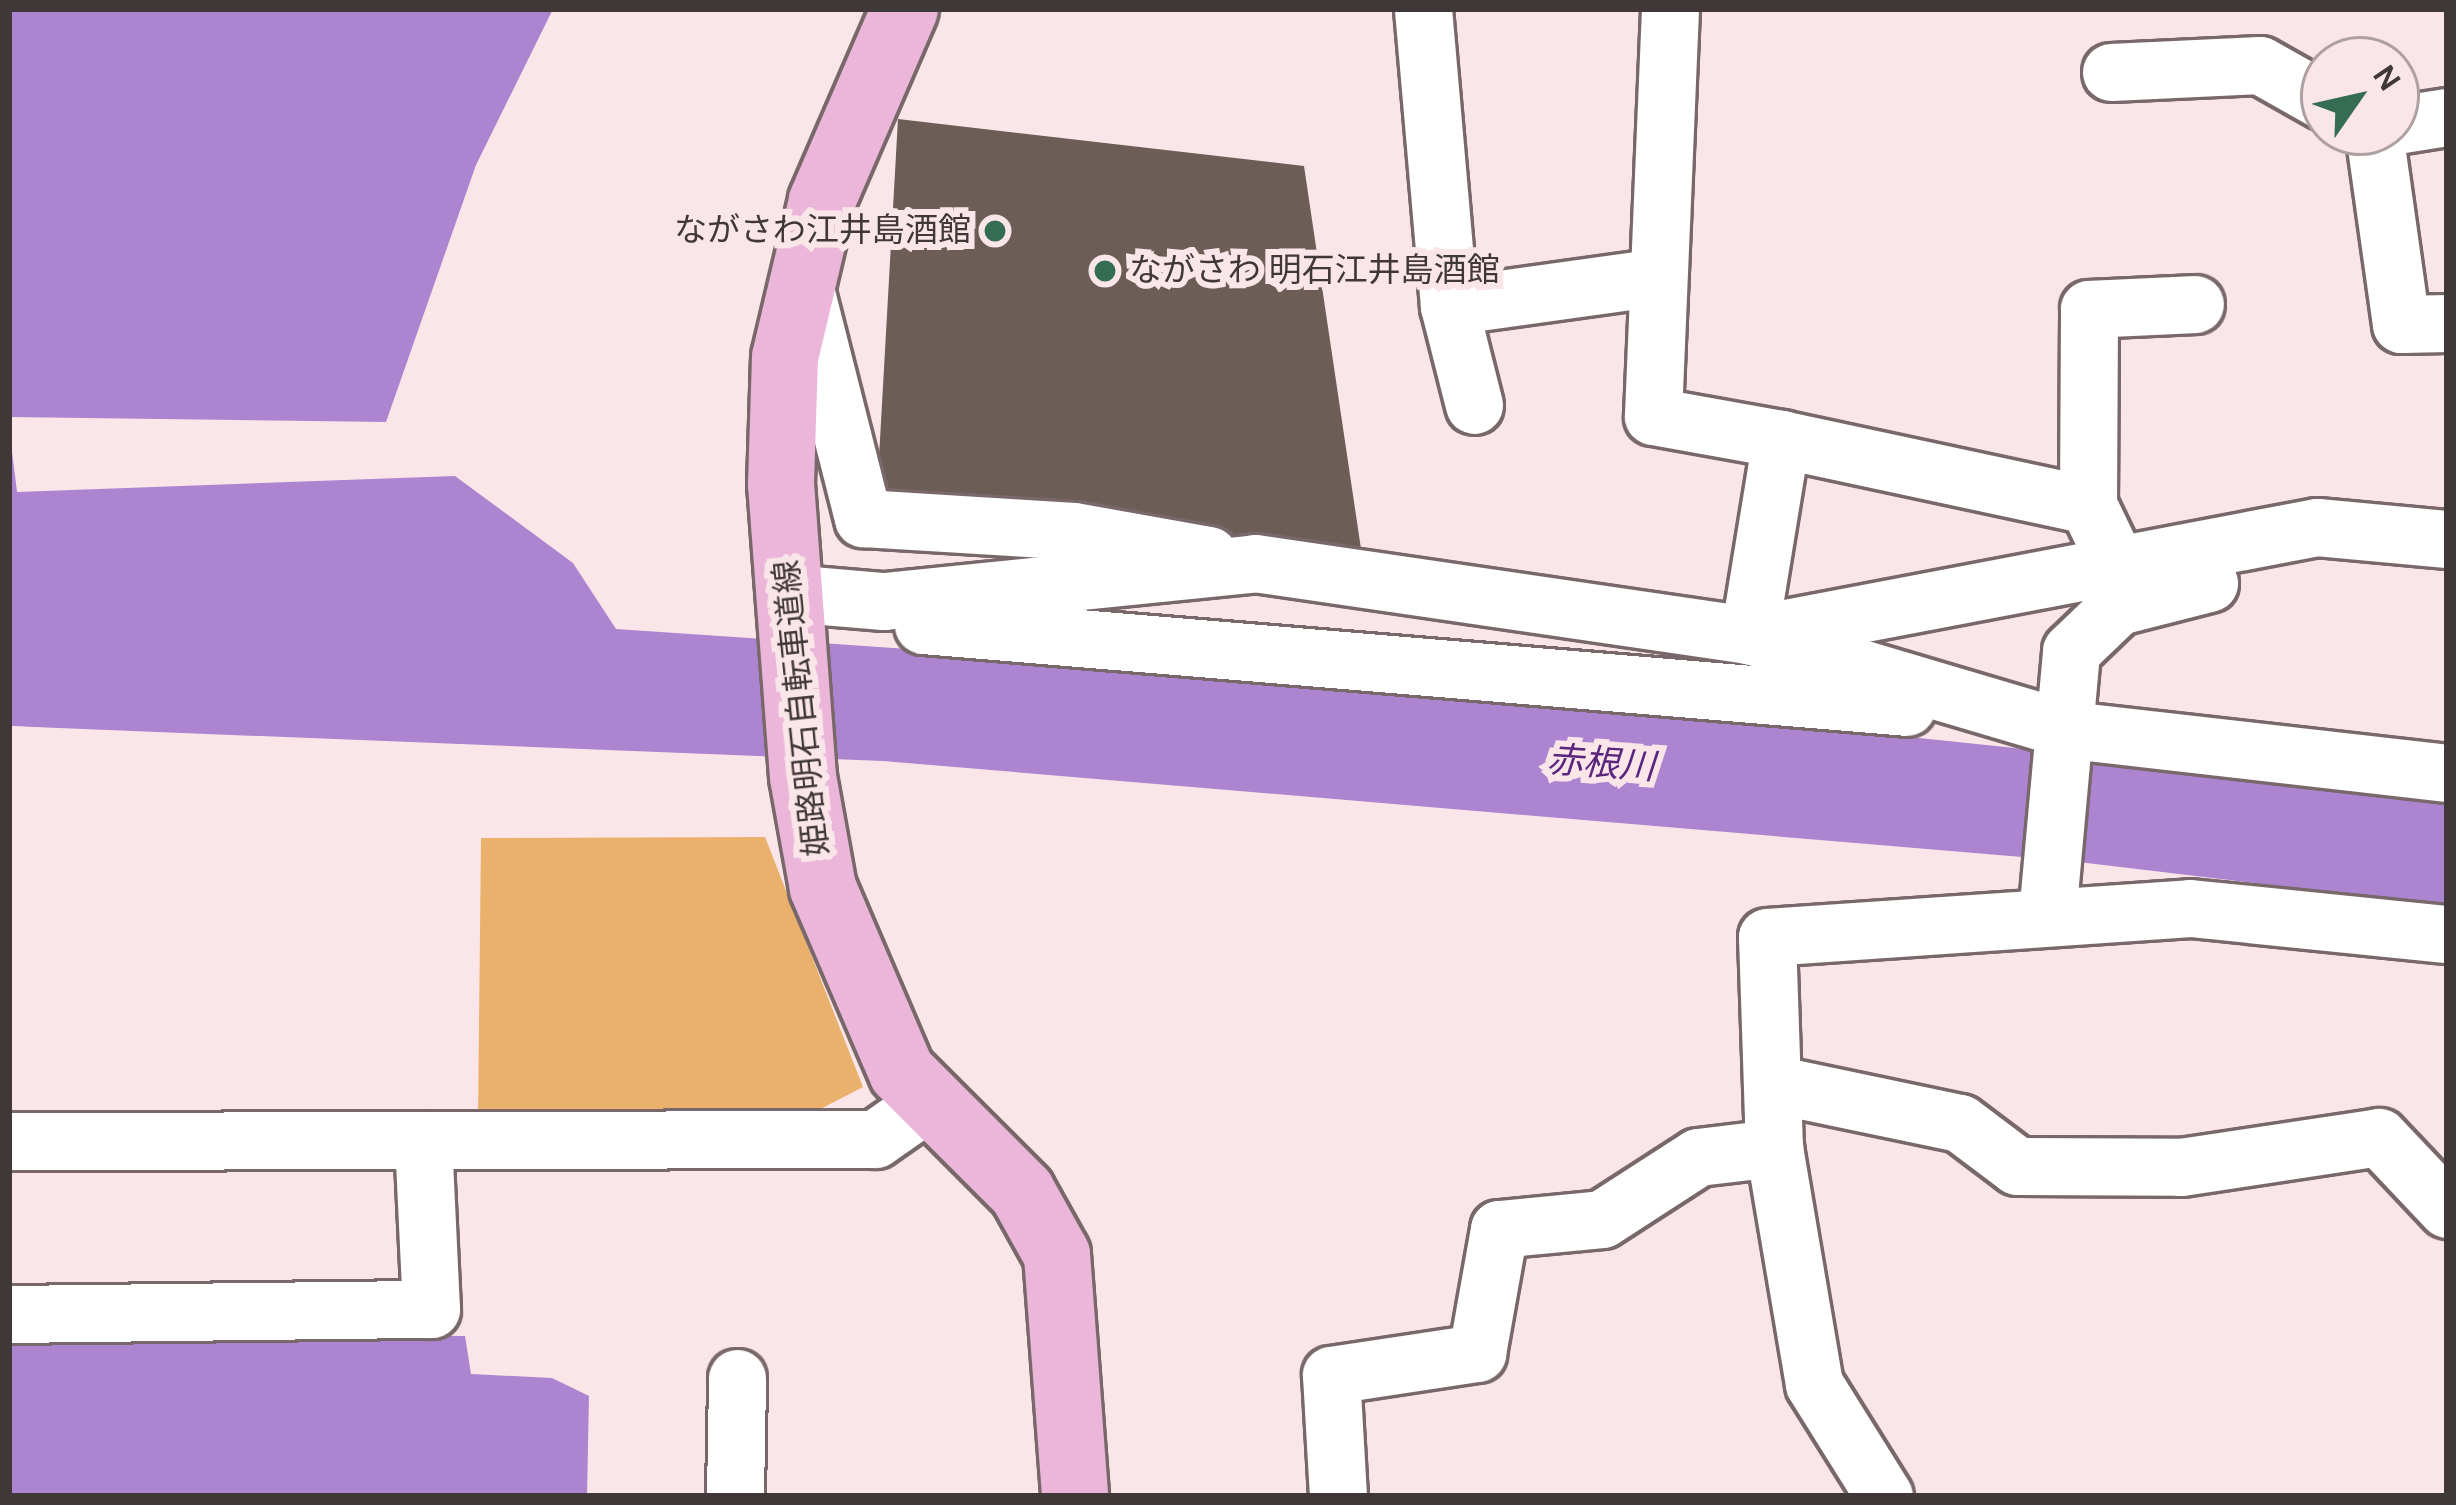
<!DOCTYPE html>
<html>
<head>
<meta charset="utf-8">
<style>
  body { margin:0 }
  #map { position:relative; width:2456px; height:1505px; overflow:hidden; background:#fae6e8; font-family:Karla,"Noto Sans JP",sans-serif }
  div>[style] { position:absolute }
  .green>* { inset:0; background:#eab16c }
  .water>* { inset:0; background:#ad84d0 }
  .pier>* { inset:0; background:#fae6e8; transform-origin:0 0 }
  .building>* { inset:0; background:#6c5d57 }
  .roads { filter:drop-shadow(3px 0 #79686a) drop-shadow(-3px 0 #79686a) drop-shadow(0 3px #79686a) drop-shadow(0 -3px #79686a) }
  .minor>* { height:57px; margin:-28.5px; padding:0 28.5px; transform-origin:28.5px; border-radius:28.5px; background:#fff }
  .major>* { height:66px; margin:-33px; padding:0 33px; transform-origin:33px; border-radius:33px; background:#ebb6da }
  .dots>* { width:33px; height:33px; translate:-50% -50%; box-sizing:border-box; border:6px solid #fae6e8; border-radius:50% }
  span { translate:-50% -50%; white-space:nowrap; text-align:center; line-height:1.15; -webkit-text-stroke:12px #fae6e8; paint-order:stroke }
  .poi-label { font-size:33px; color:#3f3738 }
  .right { translate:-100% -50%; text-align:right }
  .left { translate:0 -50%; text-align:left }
  .street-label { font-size:33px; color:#3f3738 }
  .water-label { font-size:36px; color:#5a257e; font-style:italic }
  .frame { position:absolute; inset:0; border:12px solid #3f3738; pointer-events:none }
  .north { position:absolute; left:2300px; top:36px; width:120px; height:120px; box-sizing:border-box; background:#fae6e8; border:3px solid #afa0a2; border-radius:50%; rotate:56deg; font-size:33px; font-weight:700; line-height:48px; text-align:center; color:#3f3738 }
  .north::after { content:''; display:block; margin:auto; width:42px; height:54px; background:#356d54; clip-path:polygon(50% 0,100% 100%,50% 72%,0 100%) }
</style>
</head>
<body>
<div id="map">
  <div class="green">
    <i style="clip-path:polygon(765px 837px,863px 1087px,807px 1116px,478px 1120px,481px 838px)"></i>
  </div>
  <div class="water">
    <i style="clip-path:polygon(9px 9px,553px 9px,476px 165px,386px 422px,9px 417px)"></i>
    <i style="clip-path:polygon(9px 427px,17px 492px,455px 476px,573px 563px,616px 629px,1363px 680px,2447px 793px,2447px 906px,2070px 861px,883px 761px,9px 726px)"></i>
    <i style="clip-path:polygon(9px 1334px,465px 1336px,471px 1374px,552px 1378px,589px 1396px,587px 1496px,9px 1496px)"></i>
  </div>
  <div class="pier">
    <i style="left:9px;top:726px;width:235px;height:6px;rotate:3deg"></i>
  </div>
  <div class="building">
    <i style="clip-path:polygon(898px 119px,1304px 166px,1364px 569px,877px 493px)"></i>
  </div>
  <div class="roads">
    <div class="minor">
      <i style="left:1423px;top:9px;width:298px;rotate:85deg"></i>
      <i style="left:1449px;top:306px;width:102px;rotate:75.8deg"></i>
      <i style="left:1670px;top:9px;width:407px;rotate:92.4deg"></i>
      <i style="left:1653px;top:416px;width:130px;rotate:10.2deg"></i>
      <i style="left:1781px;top:439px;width:199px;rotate:99.3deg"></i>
      <i style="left:1749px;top:635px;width:335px;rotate:16.5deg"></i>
      <i style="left:2070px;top:730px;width:379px;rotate:6.5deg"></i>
      <i style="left:2111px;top:72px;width:149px;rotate:-2.7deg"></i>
      <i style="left:2260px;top:65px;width:73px;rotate:29.4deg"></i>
      <i style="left:2396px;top:125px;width:52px;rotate:-8.9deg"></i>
      <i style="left:2374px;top:132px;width:194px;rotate:82deg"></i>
      <i style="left:2401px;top:324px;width:46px;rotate:-1.2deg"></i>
      <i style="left:802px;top:277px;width:249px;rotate:75.8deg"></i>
      <i style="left:863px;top:518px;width:211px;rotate:3.5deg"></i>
      <i style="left:1074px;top:531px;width:137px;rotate:10.1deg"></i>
      <i style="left:1449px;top:306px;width:210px;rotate:-7.9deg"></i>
      <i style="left:1781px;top:439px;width:314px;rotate:12.1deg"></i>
      <i style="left:2088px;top:505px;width:67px;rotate:64.2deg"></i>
      <i style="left:2088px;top:505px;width:196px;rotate:-89.7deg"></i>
      <i style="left:2089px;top:309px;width:106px;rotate:-2.7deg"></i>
      <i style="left:788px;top:593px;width:96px;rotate:4.8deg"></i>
      <i style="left:884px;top:601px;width:373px;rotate:-5.8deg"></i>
      <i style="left:1255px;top:563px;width:499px;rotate:8.3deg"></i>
      <i style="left:1749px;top:635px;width:578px;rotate:-10.77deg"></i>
      <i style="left:2317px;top:527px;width:131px;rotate:5.3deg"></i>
      <i style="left:923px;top:625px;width:987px;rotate:4.76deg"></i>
      <i style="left:2047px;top:916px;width:266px;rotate:-84.8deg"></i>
      <i style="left:2071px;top:651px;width:65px;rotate:-43.8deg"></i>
      <i style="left:2118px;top:606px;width:94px;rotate:-14.2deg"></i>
      <i style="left:1773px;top:1084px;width:191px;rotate:11.8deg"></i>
      <i style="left:1960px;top:1123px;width:71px;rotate:37deg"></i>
      <i style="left:2017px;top:1166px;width:164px;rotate:0.3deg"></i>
      <i style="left:2181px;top:1167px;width:200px;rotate:-8.6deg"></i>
      <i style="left:2379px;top:1137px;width:99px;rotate:46.6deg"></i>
      <i style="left:9px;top:1141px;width:866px;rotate:-0.13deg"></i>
      <i style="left:875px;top:1139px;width:65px;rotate:-34.9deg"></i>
      <i style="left:9px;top:1314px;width:422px;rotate:-0.7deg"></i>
      <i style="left:431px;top:1309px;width:169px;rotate:-92.7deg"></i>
      <i style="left:735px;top:1496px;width:118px;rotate:-89deg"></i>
      <i style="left:1338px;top:1496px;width:121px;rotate:-93.3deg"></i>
      <i style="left:1331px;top:1375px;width:148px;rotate:-8.6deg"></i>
      <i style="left:1477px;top:1353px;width:126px;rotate:-79.9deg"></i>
      <i style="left:1499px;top:1229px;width:103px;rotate:-5.5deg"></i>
      <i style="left:1602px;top:1219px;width:114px;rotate:-32.9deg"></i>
      <i style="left:1698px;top:1157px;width:77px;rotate:-6.8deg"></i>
      <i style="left:1884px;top:1496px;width:132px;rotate:-122deg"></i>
      <i style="left:1814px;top:1384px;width:239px;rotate:-99.6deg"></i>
      <i style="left:1774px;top:1148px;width:211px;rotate:-91.9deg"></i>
      <i style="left:1767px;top:937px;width:424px;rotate:-3.9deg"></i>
      <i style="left:2190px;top:908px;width:258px;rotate:5.8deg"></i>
    </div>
    <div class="major">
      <i style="left:905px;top:9px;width:209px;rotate:113.4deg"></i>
      <i style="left:822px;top:201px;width:160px;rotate:103.3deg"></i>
      <i style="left:785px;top:357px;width:127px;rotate:91.8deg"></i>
      <i style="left:781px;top:484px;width:294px;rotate:85.7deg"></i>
      <i style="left:803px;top:777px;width:113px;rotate:79.8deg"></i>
      <i style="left:823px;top:888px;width:200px;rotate:66.8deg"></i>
      <i style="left:902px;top:1072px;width:170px;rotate:45deg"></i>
      <i style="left:1022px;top:1192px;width:72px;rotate:60.9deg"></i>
      <i style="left:1057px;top:1255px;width:242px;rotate:85.7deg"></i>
    </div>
  </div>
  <div class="dots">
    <i style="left:995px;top:231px;background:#356d54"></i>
    <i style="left:1105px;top:271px;background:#356d54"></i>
  </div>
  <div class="poi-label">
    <span class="right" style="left:971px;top:231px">ながさわ江井島酒館</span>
    <span class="left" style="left:1129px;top:271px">ながさわ 明石江井島酒館</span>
  </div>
  <div class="street-label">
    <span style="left:802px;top:708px;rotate:-96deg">姫路明石自転車道線</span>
  </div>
  <div class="water-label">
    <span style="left:1601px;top:764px;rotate:4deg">赤根川</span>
  </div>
  <div class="frame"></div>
  <div class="north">N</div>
</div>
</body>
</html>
